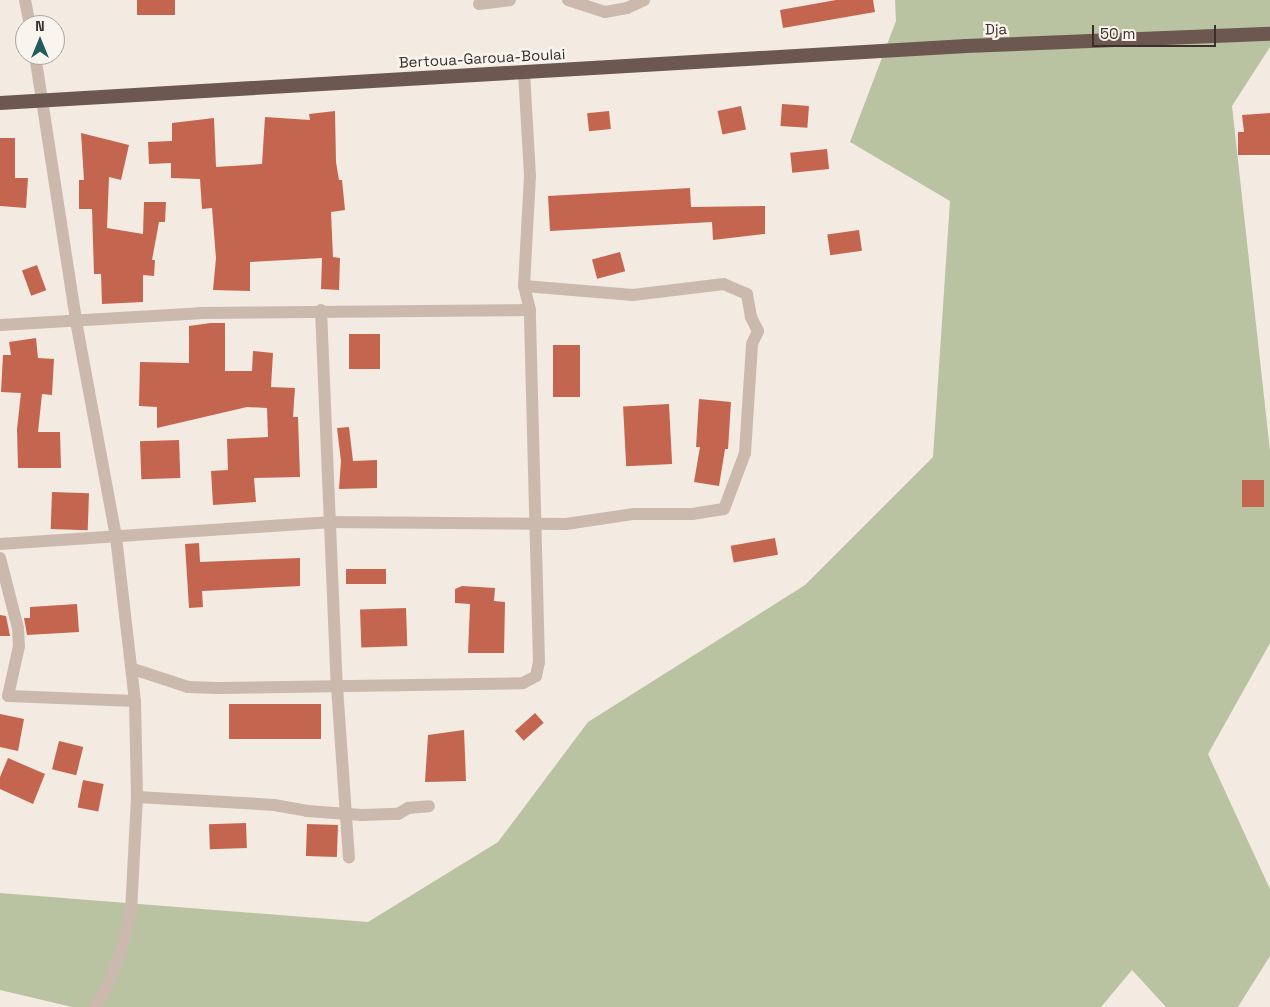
<!DOCTYPE html>
<html>
<head>
<meta charset="utf-8">
<style>
  body { margin:0 }
  #map { position:relative; width:1270px; height:1007px; overflow:hidden; background:#f3eae1; font-family:"Space Grotesk",sans-serif }
  div>[style] { position:absolute }
  .green>* { inset:0; background:#b9c3a1 }
  .building>* { inset:0; background:#c4654f; transform-origin:0 0 }
  .minor>* { height:12px; margin:-6px; padding:0 6px; transform-origin:6px; border-radius:6px; background:#ccb9ad }
  .tertiary>* { height:12px; margin:-6px; padding:0 6px; transform-origin:6px; border-radius:6px; background:#ccb9ad }
  .trunk>* { height:14px; margin:-7px; padding:0 7px; transform-origin:7px; border-radius:7px; background:#6c5850 }
  span { translate:-50% -50%; white-space:nowrap; text-align:center; line-height:1.15; -webkit-text-stroke:5px #faf4ee; paint-order:stroke }
  .street-label { font-size:15px; color:#3a2f2b }
  .north { position:absolute; left:15px; top:15px; width:50px; height:50px; box-sizing:border-box; background:#faf4ee; border:1px solid #ada5a0; border-radius:50%; rotate:0deg; font-size:14px; font-weight:700; line-height:20px; text-align:center; color:#3a2f2b }
  .north::after { content:''; display:block; margin:auto; width:18px; height:22px; background:#215b5b; clip-path:polygon(50% 0,100% 100%,50% 72%,0 100%) }
  .scale { position:absolute; left:1092px; top:25px; width:124px; height:22px; box-sizing:border-box; border:2px solid #3a2f2b; border-top:0; padding-left:6px; font-size:15px; line-height:18px; white-space:nowrap; color:#3a2f2b; -webkit-text-stroke:4px #faf4ee; paint-order:stroke }
</style>
</head>
<body>
<div id="map">
  <div class="green">
    <i style="clip-path:polygon(895px 0,1270px 0,1270px 47px,1232px 106px,1270px 451px,1270px 643px,1208px 754px,1270px 889px,1270px 956px,1238px 1007px,1166px 1007px,1132px 970px,1101px 1007px,72px 1007px,0 990px,0 893px,368px 922px,498px 842px,588px 722px,805px 585px,933px 457px,950px 201px,850px 142px,896px 21px)"></i>
  </div>
  <div class="building">
    <i style="left:137px;top:0;width:38px;height:15px"></i>
    <i style="clip-path:polygon(836px 0,873px 0,875px 12px,783px 28px,780px 10px)"></i>
    <i style="left:782px;top:104px;width:27px;height:22px;rotate:4deg"></i>
    <i style="left:741px;top:106px;width:24px;height:24px;rotate:78deg"></i>
    <i style="clip-path:polygon(335px 111px,336px 162px,339px 180px,342px 180px,345px 210px,331px 212px,333px 257px,340px 258px,339px 290px,321px 289px,322px 258px,250px 262px,250px 291px,213px 290px,216px 258px,212px 208px,202px 209px,200px 179px,171px 178px,171px 163px,149px 164px,148px 142px,172px 141px,172px 123px,214px 118px,216px 167px,262px 164px,265px 117px,310px 120px,309px 114px)"></i>
    <i style="left:609px;top:111px;width:18px;height:22px;rotate:84deg"></i>
    <i style="clip-path:polygon(1270px 113px,1270px 155px,1238px 155px,1238px 132px,1244px 132px,1242px 115px)"></i>
    <i style="clip-path:polygon(81px 133px,129px 145px,121px 180px,109px 177px,107px 228px,143px 234px,144px 202px,166px 202px,165px 222px,159px 222px,152px 260px,155px 260px,154px 276px,143px 275px,143px 302px,102px 304px,101px 274px,94px 274px,92px 209px,79px 209px,79px 180px,84px 180px)"></i>
    <i style="clip-path:polygon(0 138px,15px 138px,15px 178px,28px 178px,26px 208px,0 206px)"></i>
    <i style="left:827px;top:149px;width:20px;height:37px;rotate:84deg"></i>
    <i style="clip-path:polygon(690px 188px,691px 207px,765px 206px,765px 234px,713px 240px,712px 222px,550px 231px,548px 196px)"></i>
    <i style="left:859px;top:230px;width:21px;height:32px;rotate:82deg"></i>
    <i style="left:620px;top:252px;width:20px;height:29px;rotate:75deg"></i>
    <i style="left:37px;top:265px;width:27px;height:16px;rotate:70deg"></i>
    <i style="clip-path:polygon(211px 323px,225px 323px,225px 371px,252px 371px,253px 351px,273px 353px,271px 387px,295px 388px,293px 417px,298px 417px,300px 477px,254px 478px,256px 502px,213px 505px,211px 471px,228px 470px,227px 439px,268px 437px,267px 408px,247px 407px,157px 428px,157px 407px,139px 406px,140px 362px,189px 363px,189px 326px)"></i>
    <i style="left:380px;top:334px;width:35px;height:31px;rotate:90deg"></i>
    <i style="clip-path:polygon(36px 338px,38px 358px,54px 359px,52px 395px,42px 394px,38px 432px,60px 432px,61px 468px,18px 468px,17px 429px,21px 393px,1px 392px,3px 355px,11px 355px,9px 342px)"></i>
    <i style="left:553px;top:345px;width:27px;height:52px"></i>
    <i style="clip-path:polygon(699px 399px,731px 402px,728px 449px,725px 449px,719px 486px,694px 482px,700px 447px,696px 447px)"></i>
    <i style="left:669px;top:404px;width:60px;height:46px;rotate:87deg"></i>
    <i style="clip-path:polygon(349px 427px,353px 461px,377px 460px,377px 488px,339px 489px,341px 461px,337px 428px)"></i>
    <i style="left:179px;top:440px;width:38px;height:39px;rotate:88deg"></i>
    <i style="left:1242px;top:480px;width:22px;height:27px"></i>
    <i style="left:52px;top:492px;width:37px;height:37px;rotate:2deg"></i>
    <i style="left:775px;top:538px;width:17px;height:45px;rotate:80deg"></i>
    <i style="clip-path:polygon(199px 543px,200px 562px,300px 558px,300px 586px,202px 591px,203px 607px,189px 608px,185px 544px)"></i>
    <i style="left:346px;top:569px;width:40px;height:15px"></i>
    <i style="clip-path:polygon(462px 586px,495px 588px,494px 601px,505px 602px,504px 653px,468px 653px,470px 604px,455px 603px,455px 589px)"></i>
    <i style="clip-path:polygon(77px 604px,79px 632px,27px 635px,24px 618px,30px 618px,30px 607px)"></i>
    <i style="left:406px;top:608px;width:38px;height:46px;rotate:88deg"></i>
    <i style="clip-path:polygon(0 615px,6px 616px,10px 636px,0 636px)"></i>
    <i style="left:321px;top:704px;width:35px;height:92px;rotate:90deg"></i>
    <i style="left:535px;top:713px;width:13px;height:27px;rotate:48deg"></i>
    <i style="clip-path:polygon(0 714px,24px 719px,18px 751px,0 747px)"></i>
    <i style="clip-path:polygon(464px 730px,466px 781px,425px 782px,428px 735px)"></i>
    <i style="left:59px;top:741px;width:25px;height:29px;rotate:14deg"></i>
    <i style="clip-path:polygon(8px 758px,45px 774px,33px 804px,0 789px,0 777px)"></i>
    <i style="left:83px;top:780px;width:21px;height:28px;rotate:11deg"></i>
    <i style="left:246px;top:823px;width:25px;height:37px;rotate:88deg"></i>
    <i style="left:307px;top:824px;width:31px;height:32px;rotate:2deg"></i>
  </div>
  <div class="minor">
    <i style="left:568px;top:0;width:39px;rotate:18deg"></i>
    <i style="left:605px;top:12px;width:22px;rotate:-10deg"></i>
    <i style="left:627px;top:8px;width:19px;rotate:-25deg"></i>
    <i style="left:479px;top:4px;width:31px;rotate:-7deg"></i>
    <i style="left:321px;top:310px;width:377px;rotate:87.6deg"></i>
    <i style="left:337px;top:687px;width:171px;rotate:86deg"></i>
    <i style="left:0;top:325px;width:200px;rotate:-3.4deg"></i>
    <i style="left:200px;top:313px;width:330px;rotate:-0.5deg"></i>
    <i style="left:530px;top:310px;width:25px;rotate:-104deg"></i>
    <i style="left:524px;top:286px;width:110px;rotate:-86.9deg"></i>
    <i style="left:530px;top:176px;width:105px;rotate:-93.3deg"></i>
    <i style="left:0;top:544px;width:329px;rotate:-3.8deg"></i>
    <i style="left:328px;top:522px;width:238px;rotate:0.5deg"></i>
    <i style="left:566px;top:524px;width:69px;rotate:-8.4deg"></i>
    <i style="left:634px;top:514px;width:58px"></i>
    <i style="left:692px;top:514px;width:32px;rotate:-9deg"></i>
    <i style="left:724px;top:509px;width:60px;rotate:-69.4deg"></i>
    <i style="left:745px;top:453px;width:109px;rotate:-86.3deg"></i>
    <i style="left:752px;top:344px;width:14px;rotate:-65deg"></i>
    <i style="left:758px;top:331px;width:16px;rotate:-117deg"></i>
    <i style="left:751px;top:317px;width:23px;rotate:-100deg"></i>
    <i style="left:747px;top:294px;width:25px;rotate:-157deg"></i>
    <i style="left:724px;top:284px;width:92px;rotate:173.1deg"></i>
    <i style="left:633px;top:295px;width:109px;rotate:-175.3deg"></i>
    <i style="left:0;top:558px;width:72px;rotate:75.6deg"></i>
    <i style="left:18px;top:628px;width:18px;rotate:87deg"></i>
    <i style="left:19px;top:646px;width:51px;rotate:102.4deg"></i>
    <i style="left:8px;top:696px;width:127px;rotate:2.3deg"></i>
    <i style="left:133px;top:669px;width:58px;rotate:18.1deg"></i>
    <i style="left:188px;top:687px;width:30px;rotate:2deg"></i>
    <i style="left:218px;top:688px;width:305px;rotate:-0.9deg"></i>
    <i style="left:523px;top:683px;width:15px;rotate:-28deg"></i>
    <i style="left:536px;top:676px;width:14px;rotate:-78deg"></i>
    <i style="left:539px;top:662px;width:352px;rotate:-91.5deg"></i>
    <i style="left:137px;top:797px;width:137px;rotate:3.3deg"></i>
    <i style="left:274px;top:805px;width:34px;rotate:10deg"></i>
    <i style="left:307px;top:811px;width:55px;rotate:4.2deg"></i>
    <i style="left:362px;top:815px;width:36px;rotate:-2deg"></i>
    <i style="left:398px;top:814px;width:12px;rotate:-31deg"></i>
    <i style="left:408px;top:808px;width:21px;rotate:-5deg"></i>
  </div>
  <div class="tertiary">
    <i style="left:25px;top:0;width:25px;rotate:79deg"></i>
    <i style="left:35px;top:55px;width:269px;rotate:81.2deg"></i>
    <i style="left:76px;top:321px;width:220px;rotate:79.5deg"></i>
    <i style="left:116px;top:537px;width:165px;rotate:83.4deg"></i>
    <i style="left:135px;top:701px;width:96px;rotate:88.8deg"></i>
    <i style="left:137px;top:797px;width:113px;rotate:93deg"></i>
    <i style="left:131px;top:910px;width:40px;rotate:103deg"></i>
    <i style="left:122px;top:949px;width:43px;rotate:111.8deg"></i>
    <i style="left:106px;top:989px;width:21px;rotate:121deg"></i>
  </div>
  <div class="trunk">
    <i style="left:0;top:103px;width:968px;rotate:-3.38deg"></i>
    <i style="left:966px;top:46px;width:304px;rotate:-2.3deg"></i>
  </div>
  <div class="street-label">
    <span style="left:996px;top:29px;rotate:-1deg">Dja</span>
    <span style="left:482px;top:58px;rotate:-3deg">Bertoua-Garoua-Boulai</span>
  </div>
  <div class="north">N</div>
  <div class="scale">50 m</div>
</div>
</body>
</html>
